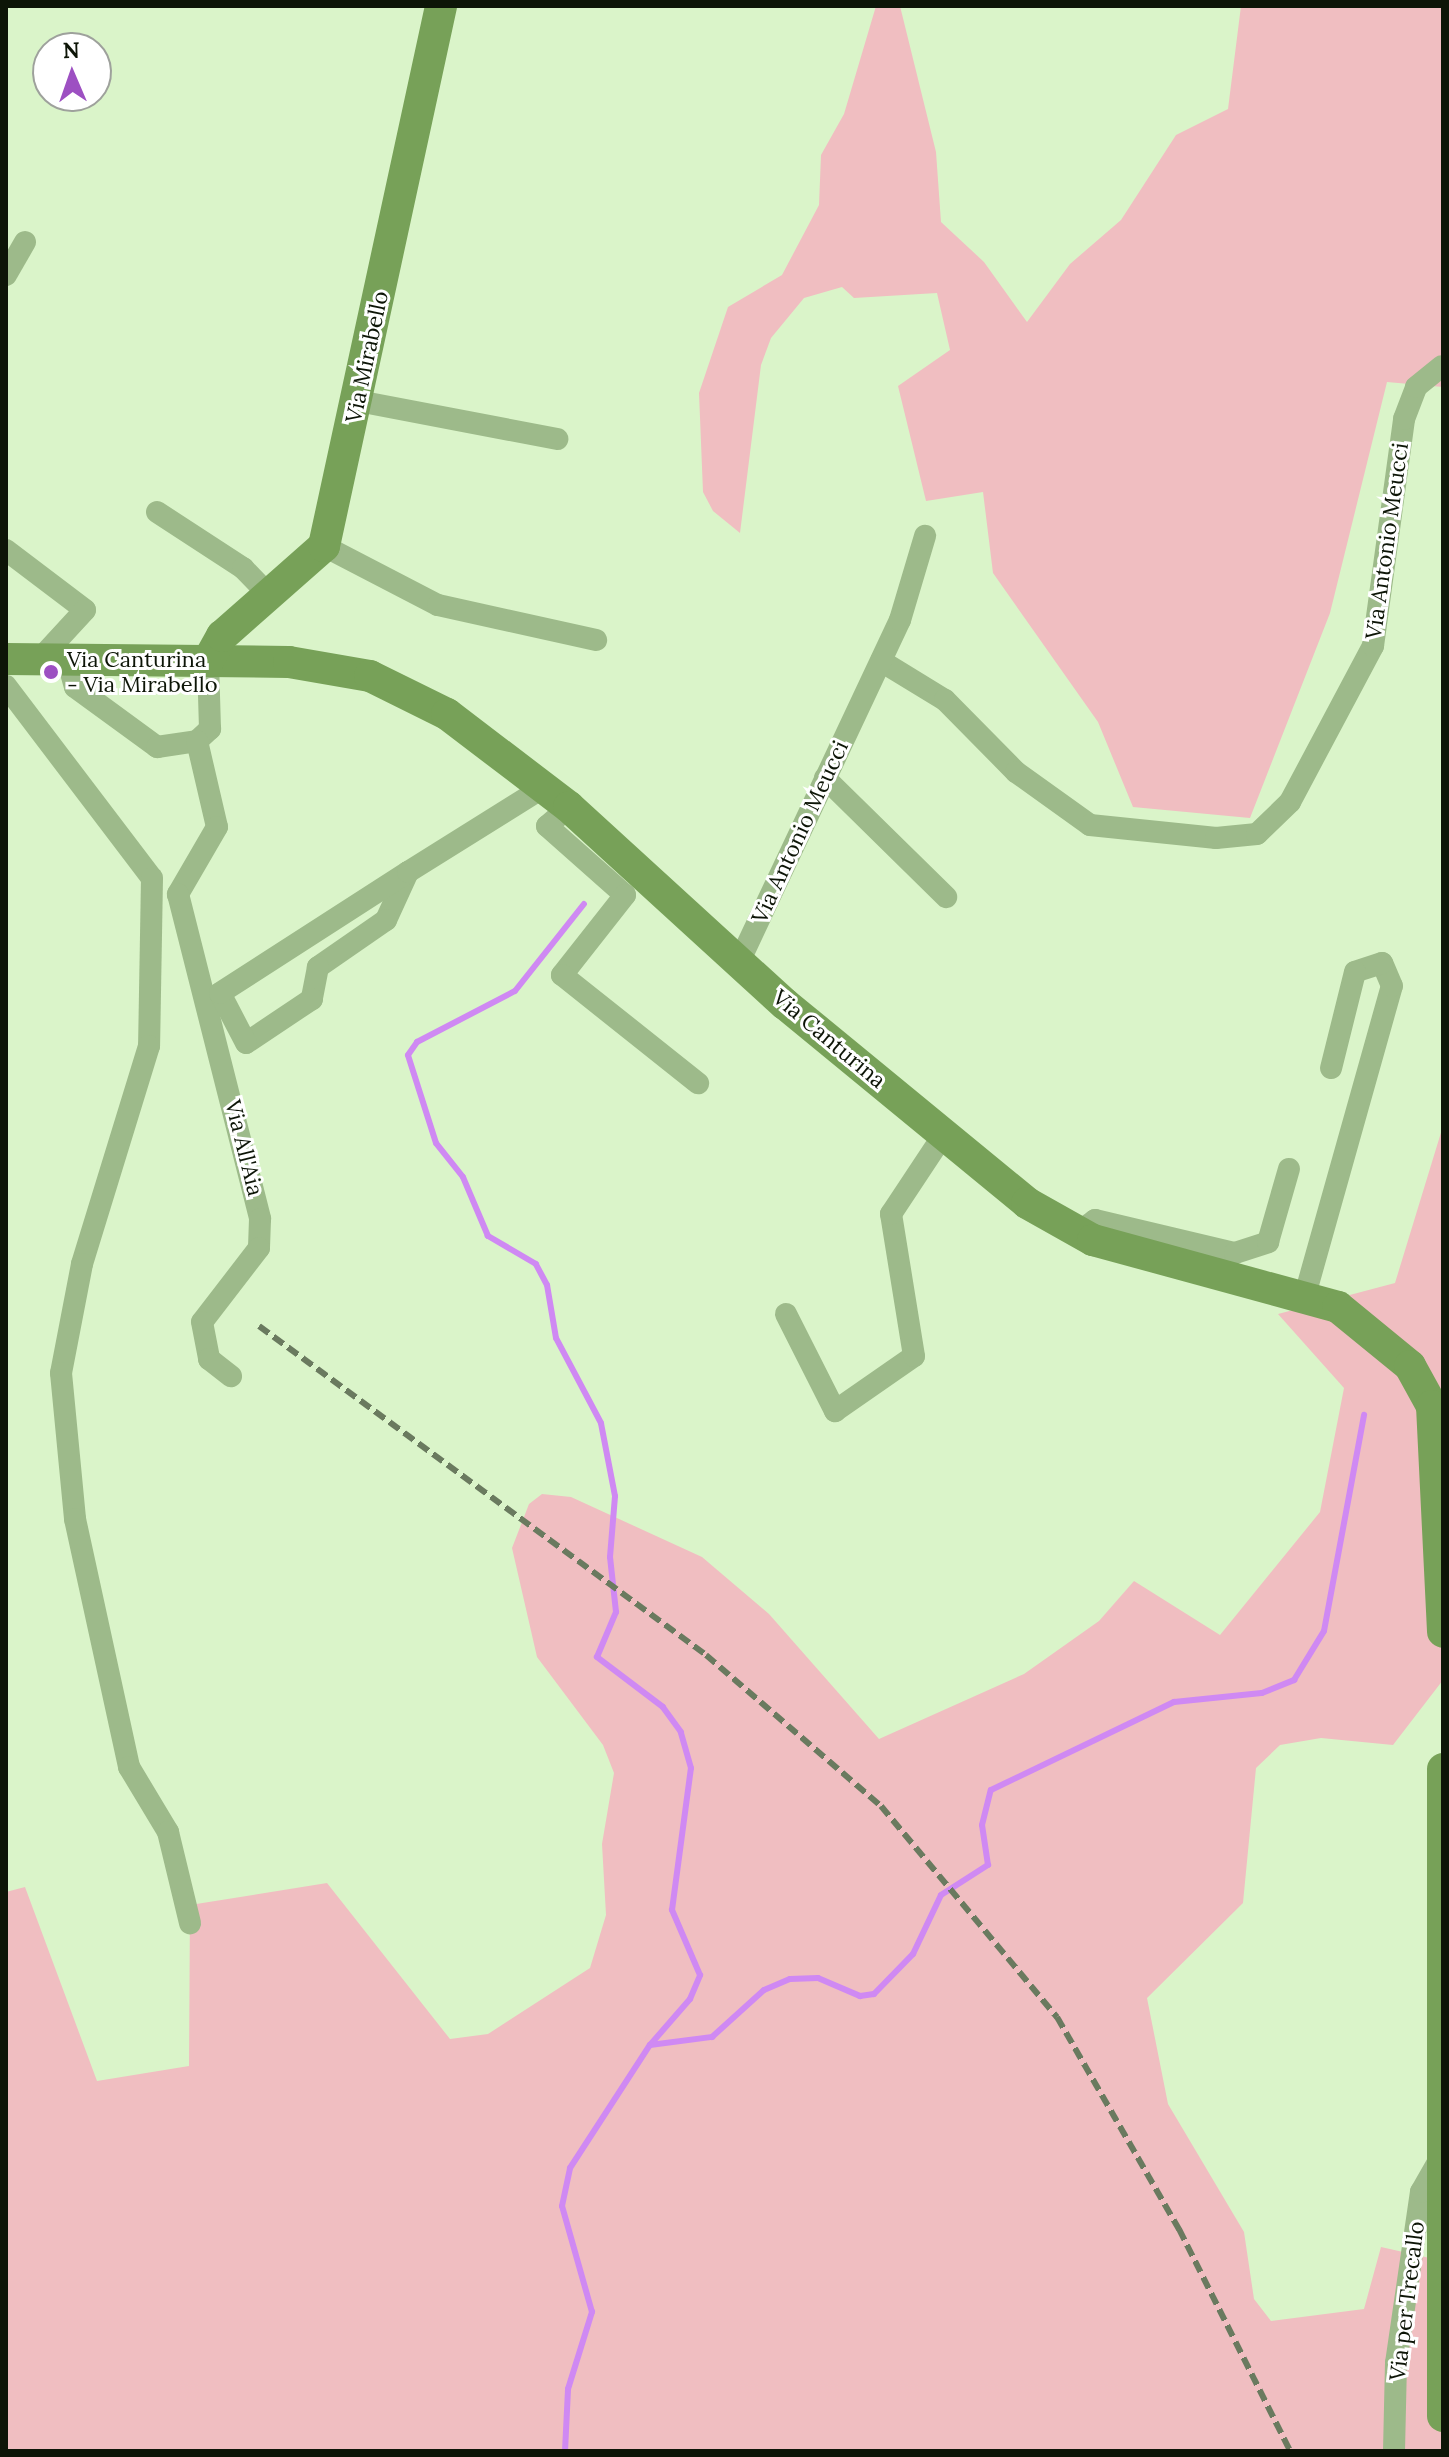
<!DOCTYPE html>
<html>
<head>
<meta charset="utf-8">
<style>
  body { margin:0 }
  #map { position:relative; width:1449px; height:2457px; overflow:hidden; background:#daf4c9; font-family:Lora,serif }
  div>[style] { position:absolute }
  .green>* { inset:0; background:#f0bec1 }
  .stream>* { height:6px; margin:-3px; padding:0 3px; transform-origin:3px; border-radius:3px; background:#cf89f3 }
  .street>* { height:22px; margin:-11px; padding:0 11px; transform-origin:11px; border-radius:11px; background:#9dba8a }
  .secondary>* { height:32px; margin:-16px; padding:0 16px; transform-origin:16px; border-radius:16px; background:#77a158 }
  .rail>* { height:6px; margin-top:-3px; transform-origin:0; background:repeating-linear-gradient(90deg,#6a7a5f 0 12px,transparent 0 18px) }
  .dots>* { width:22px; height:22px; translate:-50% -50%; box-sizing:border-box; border:4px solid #fff; border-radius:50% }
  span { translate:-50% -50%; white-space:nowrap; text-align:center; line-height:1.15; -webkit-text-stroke:6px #fff; paint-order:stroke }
  .street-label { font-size:22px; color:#0d1507 }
  .poi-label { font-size:22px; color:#0d1507 }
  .left { translate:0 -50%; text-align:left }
  .frame { position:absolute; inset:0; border:8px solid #0d1507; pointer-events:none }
  .north { position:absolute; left:32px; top:32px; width:80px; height:80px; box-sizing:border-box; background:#fff; border:2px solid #9ea19c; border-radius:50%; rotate:358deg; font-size:22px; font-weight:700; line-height:32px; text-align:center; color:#0d1507 }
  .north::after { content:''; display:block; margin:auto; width:28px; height:36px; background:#9d50c2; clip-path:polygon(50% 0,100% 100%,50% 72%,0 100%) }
</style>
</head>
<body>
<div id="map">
  <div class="green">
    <i style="clip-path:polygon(876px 6px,900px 6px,936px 152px,941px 222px,984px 262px,1027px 322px,1070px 264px,1121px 220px,1176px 135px,1228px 109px,1241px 6px,1443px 6px,1443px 387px,1387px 382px,1330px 613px,1250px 818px,1133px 807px,1098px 722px,993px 573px,983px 492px,926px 501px,898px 386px,950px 350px,937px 293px,854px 298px,842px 287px,804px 298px,771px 338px,761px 365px,740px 533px,713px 511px,703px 492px,699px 393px,728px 307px,782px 275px,819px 205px,821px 155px,844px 114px)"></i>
    <i style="clip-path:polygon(1443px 1126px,1443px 1680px,1393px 1745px,1321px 1738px,1280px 1745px,1256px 1768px,1243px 1903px,1147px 1998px,1168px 2104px,1244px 2232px,1254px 2299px,1271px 2321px,1364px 2309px,1381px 2247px,1443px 2261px,1443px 2451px,6px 2451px,6px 1892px,25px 1887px,97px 2081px,189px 2066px,190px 1905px,327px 1883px,450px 2039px,488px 2034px,590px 1968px,606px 1915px,602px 1844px,614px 1773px,603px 1745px,537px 1657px,512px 1548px,529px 1504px,542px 1494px,571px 1497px,702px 1557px,769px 1614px,879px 1739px,1024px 1674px,1099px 1621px,1134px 1581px,1220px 1635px,1320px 1512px,1344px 1388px,1278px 1314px,1395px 1283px)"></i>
  </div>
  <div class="stream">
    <i style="left:650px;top:2045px;width:63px;rotate:-7.4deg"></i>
    <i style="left:712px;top:2037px;width:70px;rotate:-42.1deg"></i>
    <i style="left:764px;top:1990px;width:28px;rotate:-23deg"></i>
    <i style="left:790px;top:1979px;width:28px;rotate:-2deg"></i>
    <i style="left:818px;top:1978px;width:46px;rotate:23.2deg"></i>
    <i style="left:860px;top:1996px;width:14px;rotate:-8deg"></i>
    <i style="left:874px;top:1994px;width:56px;rotate:-45.7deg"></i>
    <i style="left:913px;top:1954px;width:65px;rotate:-64.6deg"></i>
    <i style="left:941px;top:1895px;width:56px;rotate:-32.6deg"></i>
    <i style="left:988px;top:1865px;width:40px;rotate:-98.5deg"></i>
    <i style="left:982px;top:1825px;width:36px;rotate:-76deg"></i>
    <i style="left:991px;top:1790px;width:203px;rotate:-25.7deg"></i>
    <i style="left:1174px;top:1702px;width:88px;rotate:-5.8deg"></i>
    <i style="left:1262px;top:1693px;width:35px;rotate:-22deg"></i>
    <i style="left:1294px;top:1680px;width:57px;rotate:-58.5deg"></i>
    <i style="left:1324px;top:1631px;width:220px;rotate:-79.5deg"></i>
    <i style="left:565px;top:2451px;width:62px;rotate:-87.2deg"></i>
    <i style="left:568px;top:2389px;width:81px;rotate:-72.7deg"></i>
    <i style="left:592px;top:2312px;width:110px;rotate:-105.8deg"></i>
    <i style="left:562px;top:2206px;width:39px;rotate:-78deg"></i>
    <i style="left:570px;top:2168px;width:147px;rotate:-57deg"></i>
    <i style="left:650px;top:2045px;width:61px;rotate:-49deg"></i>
    <i style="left:690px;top:1999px;width:26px;rotate:-67deg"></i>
    <i style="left:700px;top:1975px;width:71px;rotate:-113.3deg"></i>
    <i style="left:672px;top:1910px;width:143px;rotate:-82.4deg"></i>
    <i style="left:691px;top:1768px;width:37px;rotate:-106deg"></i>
    <i style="left:681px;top:1732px;width:31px;rotate:-126deg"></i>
    <i style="left:663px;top:1707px;width:83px;rotate:-142.9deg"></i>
    <i style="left:597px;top:1657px;width:49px;rotate:-67.1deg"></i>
    <i style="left:616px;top:1612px;width:55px;rotate:-96.2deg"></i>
    <i style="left:610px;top:1557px;width:61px;rotate:-85.3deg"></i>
    <i style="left:615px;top:1496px;width:74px;rotate:-100.9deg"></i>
    <i style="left:601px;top:1423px;width:96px;rotate:-117.9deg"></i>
    <i style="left:556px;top:1338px;width:54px;rotate:-99.6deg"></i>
    <i style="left:547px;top:1285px;width:24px;rotate:-118deg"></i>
    <i style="left:536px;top:1264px;width:56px;rotate:-149.7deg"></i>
    <i style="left:488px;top:1236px;width:64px;rotate:-113deg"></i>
    <i style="left:463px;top:1177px;width:43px;rotate:-128.5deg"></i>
    <i style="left:436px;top:1143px;width:92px;rotate:-107.7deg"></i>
    <i style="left:408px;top:1055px;width:16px;rotate:-55deg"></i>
    <i style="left:417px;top:1042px;width:110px;rotate:-27.5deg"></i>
    <i style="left:515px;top:991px;width:111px;rotate:-51.6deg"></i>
  </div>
  <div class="street">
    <i style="left:6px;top:275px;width:38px;rotate:-60deg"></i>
    <i style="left:358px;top:401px;width:203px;rotate:10.8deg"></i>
    <i style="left:157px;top:512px;width:103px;rotate:33.1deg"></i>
    <i style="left:243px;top:568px;width:39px;rotate:46deg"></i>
    <i style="left:324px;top:546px;width:128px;rotate:27.4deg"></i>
    <i style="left:438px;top:605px;width:162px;rotate:12.5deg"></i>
    <i style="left:6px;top:550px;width:99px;rotate:37.2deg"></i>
    <i style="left:85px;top:610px;width:68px;rotate:132.6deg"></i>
    <i style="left:67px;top:659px;width:29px;rotate:74deg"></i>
    <i style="left:75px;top:687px;width:102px;rotate:36.2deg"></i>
    <i style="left:157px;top:747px;width:40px;rotate:-8.5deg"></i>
    <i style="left:197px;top:741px;width:18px;rotate:-43deg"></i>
    <i style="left:210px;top:729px;width:68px;rotate:-91.7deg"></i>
    <i style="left:881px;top:661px;width:75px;rotate:31.4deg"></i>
    <i style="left:945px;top:700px;width:101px;rotate:45.4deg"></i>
    <i style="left:1016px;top:772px;width:91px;rotate:35.6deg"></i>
    <i style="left:1090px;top:825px;width:127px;rotate:5.9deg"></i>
    <i style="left:1216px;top:838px;width:41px;rotate:-5.6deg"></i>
    <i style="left:1257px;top:834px;width:46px;rotate:-44.1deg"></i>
    <i style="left:1290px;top:802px;width:177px;rotate:-62deg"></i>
    <i style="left:1373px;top:646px;width:229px;rotate:-82.2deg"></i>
    <i style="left:1404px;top:419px;width:34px;rotate:-69deg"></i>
    <i style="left:1416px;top:387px;width:33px;rotate:-39deg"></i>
    <i style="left:6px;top:686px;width:241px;rotate:52.8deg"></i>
    <i style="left:152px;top:878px;width:168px;rotate:91deg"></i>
    <i style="left:149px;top:1046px;width:228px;rotate:107.1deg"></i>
    <i style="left:82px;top:1264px;width:111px;rotate:100.9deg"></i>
    <i style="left:61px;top:1373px;width:147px;rotate:84.5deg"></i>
    <i style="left:75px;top:1519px;width:254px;rotate:77.7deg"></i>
    <i style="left:129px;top:1767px;width:76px;rotate:59deg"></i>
    <i style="left:168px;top:1832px;width:94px;rotate:76.4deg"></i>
    <i style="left:197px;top:741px;width:88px;rotate:76.9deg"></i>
    <i style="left:217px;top:827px;width:78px;rotate:120.2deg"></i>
    <i style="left:178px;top:894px;width:335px;rotate:75.8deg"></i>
    <i style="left:260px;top:1219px;width:29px;rotate:92deg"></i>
    <i style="left:259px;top:1248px;width:93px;rotate:127.6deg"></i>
    <i style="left:202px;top:1322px;width:38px;rotate:79deg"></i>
    <i style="left:209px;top:1359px;width:28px;rotate:38deg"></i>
    <i style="left:825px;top:778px;width:170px;rotate:44.5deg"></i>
    <i style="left:569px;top:807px;width:29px;rotate:139deg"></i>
    <i style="left:547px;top:826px;width:104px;rotate:41.5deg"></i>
    <i style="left:625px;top:895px;width:102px;rotate:128.2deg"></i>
    <i style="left:562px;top:975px;width:174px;rotate:38.5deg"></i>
    <i style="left:408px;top:872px;width:53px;rotate:114.6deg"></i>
    <i style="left:386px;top:920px;width:83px;rotate:145.3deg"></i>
    <i style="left:318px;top:967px;width:33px;rotate:101deg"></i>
    <i style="left:312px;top:999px;width:79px;rotate:146.3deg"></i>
    <i style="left:246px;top:1043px;width:56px;rotate:-117.5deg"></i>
    <i style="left:220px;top:993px;width:224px;rotate:-32.8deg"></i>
    <i style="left:408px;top:872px;width:160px;rotate:-32deg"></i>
    <i style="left:740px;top:960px;width:376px;rotate:-64.8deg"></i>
    <i style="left:900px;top:620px;width:88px;rotate:-73.4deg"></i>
    <i style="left:1079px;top:1232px;width:20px;rotate:-37deg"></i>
    <i style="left:1095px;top:1220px;width:144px;rotate:13.3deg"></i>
    <i style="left:1235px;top:1253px;width:35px;rotate:-18deg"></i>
    <i style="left:1268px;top:1242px;width:76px;rotate:-74deg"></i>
    <i style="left:1305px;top:1295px;width:321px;rotate:-74.3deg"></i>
    <i style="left:1392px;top:986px;width:25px;rotate:-113deg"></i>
    <i style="left:1382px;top:963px;width:28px;rotate:162deg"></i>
    <i style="left:1355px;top:972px;width:99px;rotate:104deg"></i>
    <i style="left:786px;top:1314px;width:109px;rotate:63.2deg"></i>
    <i style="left:835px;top:1411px;width:96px;rotate:-34.8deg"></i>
    <i style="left:914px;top:1356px;width:144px;rotate:-99.2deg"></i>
    <i style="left:891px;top:1214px;width:96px;rotate:-56.5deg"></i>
    <i style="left:1394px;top:2451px;width:88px;rotate:-88.7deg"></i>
    <i style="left:1396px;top:2363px;width:173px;rotate:-81.7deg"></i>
    <i style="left:1421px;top:2192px;width:40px;rotate:-60.3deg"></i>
  </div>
  <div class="secondary">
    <i style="left:6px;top:659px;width:283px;rotate:0.6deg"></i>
    <i style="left:289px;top:662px;width:82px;rotate:9.8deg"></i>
    <i style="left:370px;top:676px;width:86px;rotate:26.3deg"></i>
    <i style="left:447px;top:714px;width:153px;rotate:37.3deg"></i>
    <i style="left:569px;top:807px;width:292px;rotate:42.4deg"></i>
    <i style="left:785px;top:1004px;width:313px;rotate:39.4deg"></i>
    <i style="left:1027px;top:1203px;width:76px;rotate:29.3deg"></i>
    <i style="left:1093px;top:1240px;width:254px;rotate:15.3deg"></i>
    <i style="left:1338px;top:1307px;width:93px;rotate:39.3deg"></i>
    <i style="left:1410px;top:1366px;width:46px;rotate:61.2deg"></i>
    <i style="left:1432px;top:1406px;width:226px;rotate:87.2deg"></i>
    <i style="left:208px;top:661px;width:29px;rotate:-61deg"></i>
    <i style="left:222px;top:636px;width:136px;rotate:-41.4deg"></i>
    <i style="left:324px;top:546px;width:553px;rotate:-77.77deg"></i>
    <i style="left:1443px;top:1769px;width:647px;rotate:90deg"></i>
  </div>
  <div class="rail">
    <i style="left:259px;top:1326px;width:555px;rotate:36.35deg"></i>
    <i style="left:706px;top:1655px;width:231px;rotate:40.8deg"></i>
    <i style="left:881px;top:1806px;width:275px;rotate:50.2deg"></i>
    <i style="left:1057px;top:2017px;width:245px;rotate:60.1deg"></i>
    <i style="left:1179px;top:2229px;width:248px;rotate:63.4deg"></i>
  </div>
  <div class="dots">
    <i style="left:51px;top:672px;background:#9d50c2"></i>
  </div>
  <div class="street-label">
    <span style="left:367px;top:357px;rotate:-78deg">Via Mirabello</span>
    <span style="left:1387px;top:541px;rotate:-82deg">Via Antonio Meucci</span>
    <span style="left:800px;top:832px;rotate:-65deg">Via Antonio Meucci</span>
    <span style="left:829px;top:1039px;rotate:40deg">Via Canturina</span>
    <span style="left:244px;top:1148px;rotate:76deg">Via All'Aia</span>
    <span style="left:1407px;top:2301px;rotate:-83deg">Via per Trecallo</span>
  </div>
  <div class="poi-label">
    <span class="left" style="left:67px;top:672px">Via Canturina<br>- Via Mirabello</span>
  </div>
  <div class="frame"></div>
  <div class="north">N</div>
</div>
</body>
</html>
